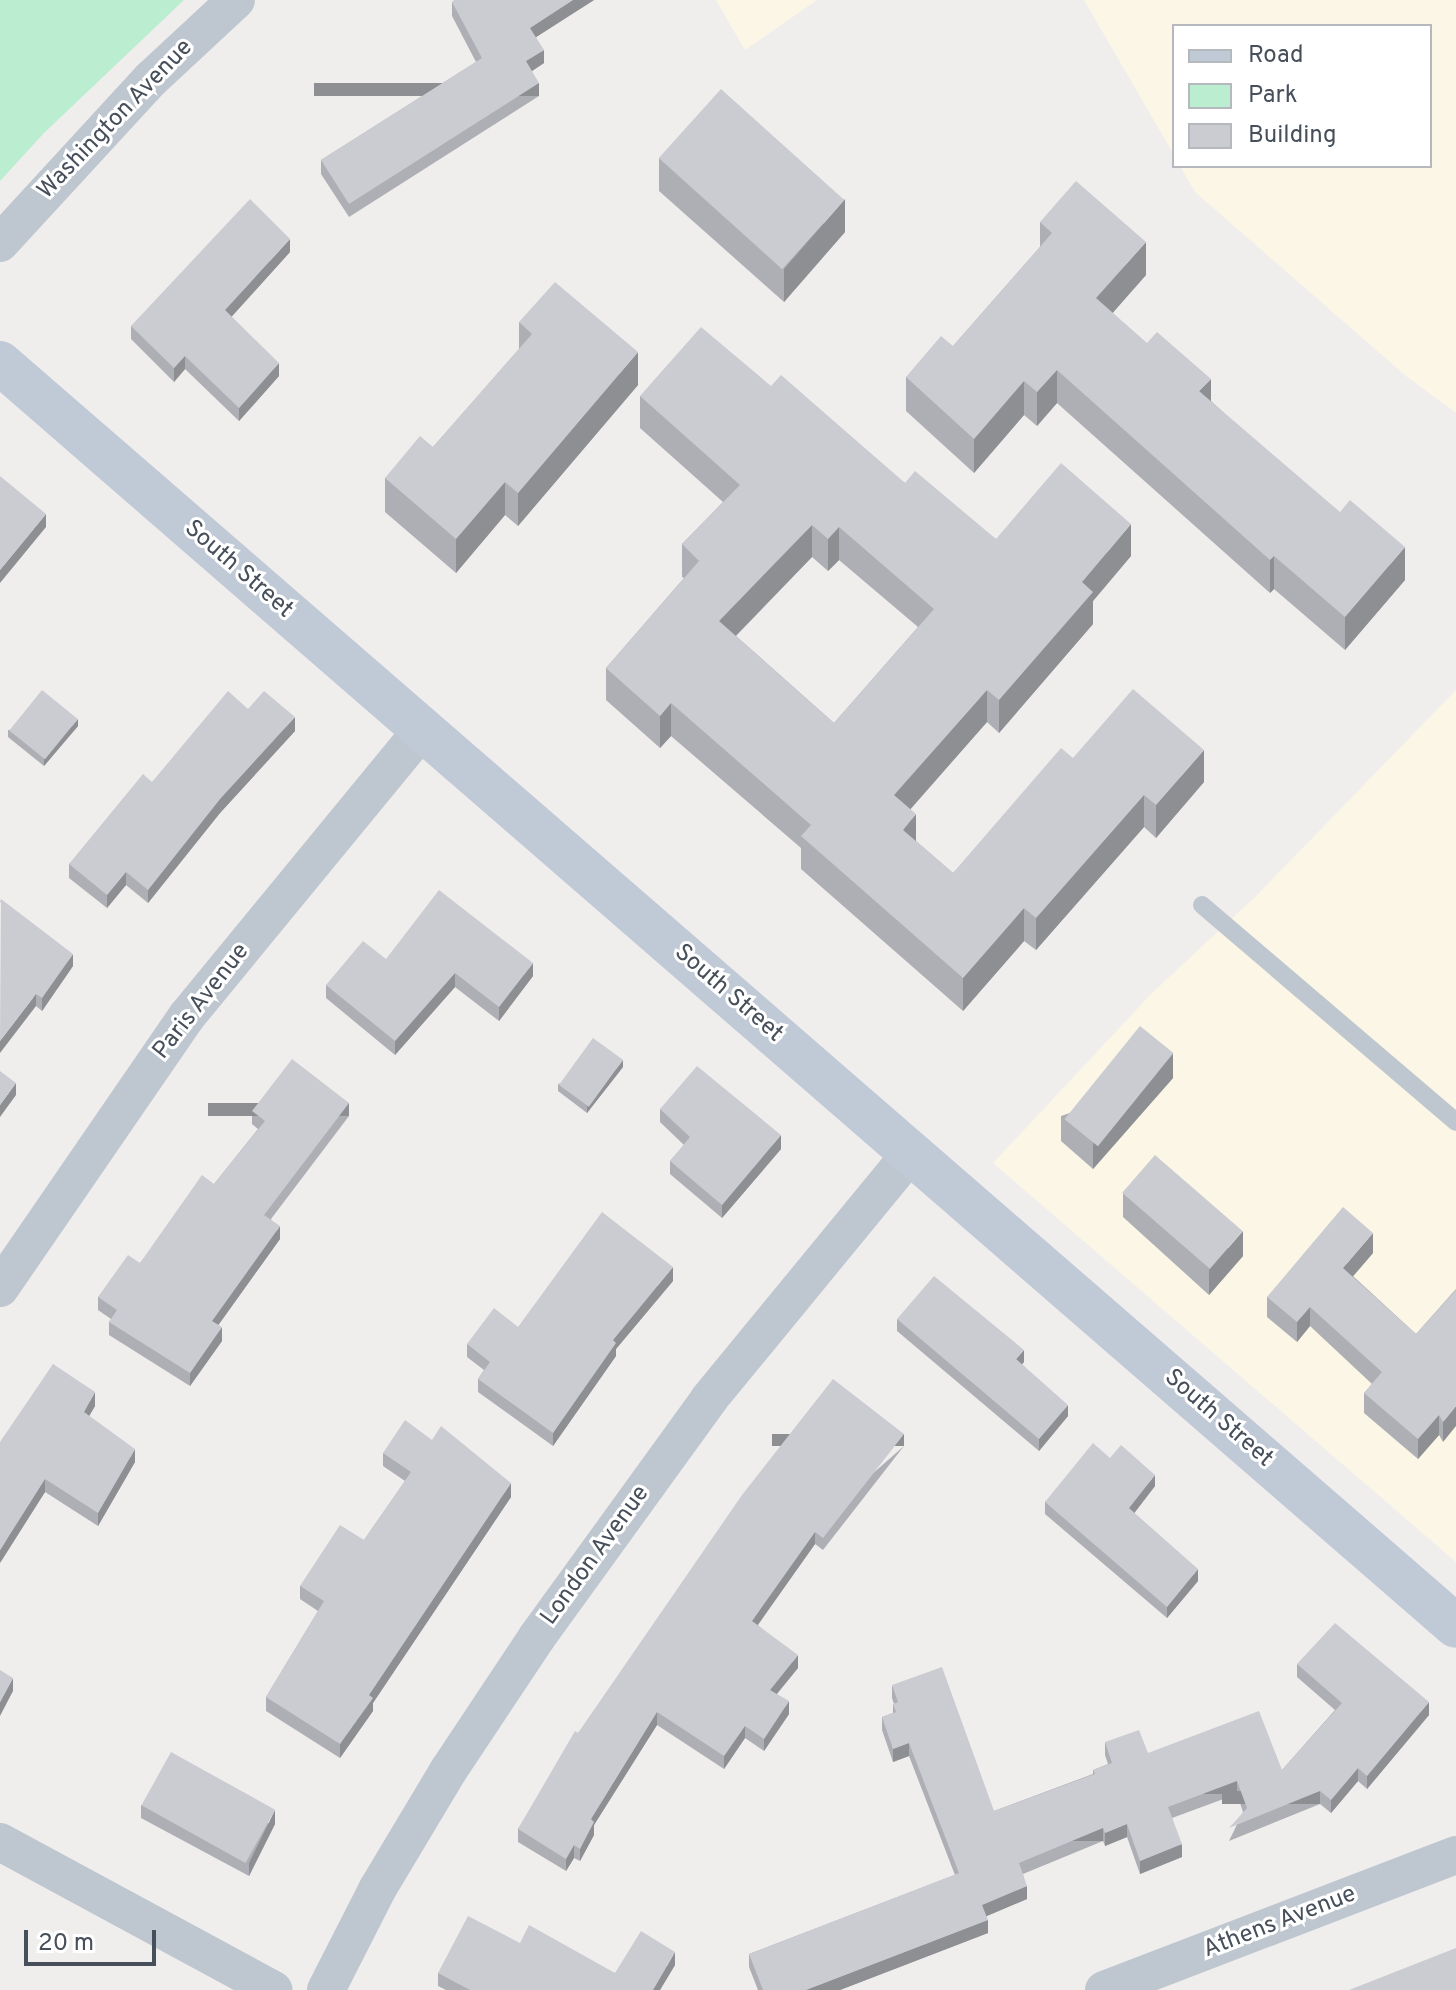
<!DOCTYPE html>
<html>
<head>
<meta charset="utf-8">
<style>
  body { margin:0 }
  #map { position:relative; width:1456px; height:1990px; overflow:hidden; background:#f0eded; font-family:Overpass,sans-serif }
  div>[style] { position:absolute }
  .commercial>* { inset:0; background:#fbf6e5 }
  .green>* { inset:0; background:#bbedd0 }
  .lane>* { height:18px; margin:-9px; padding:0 9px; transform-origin:9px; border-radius:9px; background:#bec7cf }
  .street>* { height:38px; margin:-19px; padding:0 19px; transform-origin:19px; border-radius:19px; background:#bec7cf }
  .secondary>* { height:44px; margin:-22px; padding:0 22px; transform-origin:22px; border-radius:22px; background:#c0c9d6 }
  .wall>* { inset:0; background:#aeafb5 }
  .shaded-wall>* { inset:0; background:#8d8f93; transform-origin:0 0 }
  .building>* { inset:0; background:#caccd2; transform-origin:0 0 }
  span { translate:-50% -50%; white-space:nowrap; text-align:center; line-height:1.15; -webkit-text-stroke:6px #fff; paint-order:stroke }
  .street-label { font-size:24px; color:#464f5a }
  .legend { position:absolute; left:1172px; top:24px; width:260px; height:144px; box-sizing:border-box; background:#fff; border:2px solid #b5b9bd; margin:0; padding:10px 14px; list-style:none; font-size:24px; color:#464f5a }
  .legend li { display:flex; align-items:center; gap:16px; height:40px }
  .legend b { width:40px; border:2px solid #b5b9bd }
  .scale { position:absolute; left:24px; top:1930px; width:132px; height:36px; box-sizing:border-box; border:4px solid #464f5a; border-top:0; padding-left:10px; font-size:24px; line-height:28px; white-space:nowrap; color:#464f5a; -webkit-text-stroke:6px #fff; paint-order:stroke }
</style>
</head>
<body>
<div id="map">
  <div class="commercial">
    <i style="clip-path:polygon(716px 0,817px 0,745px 50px)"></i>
    <i style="clip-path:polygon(1084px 0,1456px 0,1456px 413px,1406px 376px,1195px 192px,1180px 166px,1430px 166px,1430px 26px,1174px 26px,1174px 155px)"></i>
    <i style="clip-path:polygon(1456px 690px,1456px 1562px,993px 1163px,1151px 994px,1255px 897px)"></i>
  </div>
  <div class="green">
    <i style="clip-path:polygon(0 0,184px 0,44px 133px,0 181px)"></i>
  </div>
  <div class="lane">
    <i style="left:1202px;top:905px;width:334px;rotate:40.5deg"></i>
  </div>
  <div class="street">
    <i style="left:0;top:243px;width:223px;rotate:-47.4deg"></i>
    <i style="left:151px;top:79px;width:116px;rotate:-42.9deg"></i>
    <i style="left:0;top:1288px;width:330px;rotate:-55.5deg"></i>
    <i style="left:187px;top:1016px;width:370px;rotate:-50.6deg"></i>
    <i style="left:0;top:1842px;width:311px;rotate:28.4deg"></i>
    <i style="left:326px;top:1990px;width:114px;rotate:-63deg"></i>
    <i style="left:378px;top:1888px;width:136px;rotate:-59.1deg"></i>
    <i style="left:448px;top:1771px;width:161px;rotate:-56.4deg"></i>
    <i style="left:537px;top:1637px;width:294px;rotate:-54.1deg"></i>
    <i style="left:709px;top:1399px;width:318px;rotate:-50.6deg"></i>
    <i style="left:1104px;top:1990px;width:377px;rotate:-21deg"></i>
  </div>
  <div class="secondary">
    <i style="left:0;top:363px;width:1927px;rotate:40.94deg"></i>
  </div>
  <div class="wall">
    <i style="clip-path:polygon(455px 0,594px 0,536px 37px,544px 63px,532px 71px,539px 96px,349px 217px,321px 174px,321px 160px,476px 62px,452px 16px,452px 2px)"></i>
    <i style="clip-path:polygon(659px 158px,845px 232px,784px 302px,659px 191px)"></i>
    <i style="clip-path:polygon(1040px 222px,1146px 275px,1112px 313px,1211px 401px,1405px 580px,1345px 650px,1274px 589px,1270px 593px,1057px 403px,1037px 426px,1024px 415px,974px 473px,906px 411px,906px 377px,953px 346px,1040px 247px)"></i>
    <i style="clip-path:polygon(290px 252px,231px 317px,279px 376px,239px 421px,185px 369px,174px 382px,131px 339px,131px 326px)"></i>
    <i style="clip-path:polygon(519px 322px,638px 385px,518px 526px,505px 515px,456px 573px,385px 512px,385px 478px,433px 447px,519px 349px)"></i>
    <i style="clip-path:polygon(evenodd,771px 386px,905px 483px,996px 539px,1131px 556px,1093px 601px,1093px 624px,999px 733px,987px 722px,910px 809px,916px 841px,953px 873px,1073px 758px,1204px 782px,1156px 838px,1144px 827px,1036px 950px,1024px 941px,963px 1011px,801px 869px,801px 848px,671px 736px,660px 748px,606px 700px,606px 668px,684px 578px,682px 577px,682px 544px,723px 502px,640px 428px,640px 396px,771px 386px,812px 557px,828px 571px,839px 560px,918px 627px,834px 723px,736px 636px,812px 557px)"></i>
    <i style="clip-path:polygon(248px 709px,295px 731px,220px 813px,148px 903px,126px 885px,107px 908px,69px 878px,69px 864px,152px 782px)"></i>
    <i style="clip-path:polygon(78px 726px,44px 766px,8px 737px,8px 730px)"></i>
    <i style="clip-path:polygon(0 900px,73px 966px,42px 1011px,36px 1006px)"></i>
    <i style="clip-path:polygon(386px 959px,533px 976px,499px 1021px,455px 987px,395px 1055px,326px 998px,326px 985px)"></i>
    <i style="clip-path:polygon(623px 1067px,587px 1113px,558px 1091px,558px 1084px)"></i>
    <i style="clip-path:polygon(1173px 1078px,1093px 1169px,1061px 1141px,1061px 1116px)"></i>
    <i style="clip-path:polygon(660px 1109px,781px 1149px,722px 1218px,670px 1174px,670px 1161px,684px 1145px,660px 1122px)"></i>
    <i style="clip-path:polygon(252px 1111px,349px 1116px,271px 1219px,280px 1239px,218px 1325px,222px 1341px,190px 1386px,109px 1335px,109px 1322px,111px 1319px,98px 1310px,98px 1297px,140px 1263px,214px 1184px,258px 1129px,252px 1124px)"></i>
    <i style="clip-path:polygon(1123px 1193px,1243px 1256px,1209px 1295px,1123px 1217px)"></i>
    <i style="clip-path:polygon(1373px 1253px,1353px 1276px,1416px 1334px,1456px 1289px,1443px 1442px,1439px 1435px,1418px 1459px,1364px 1413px,1364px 1393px,1372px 1384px,1310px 1326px,1297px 1342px,1267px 1317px,1267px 1297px)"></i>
    <i style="clip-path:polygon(673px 1281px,616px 1349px,616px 1356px,553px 1446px,478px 1392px,478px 1379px,484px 1370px,467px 1357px,467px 1344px)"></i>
    <i style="clip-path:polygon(897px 1319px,1024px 1362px,1022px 1364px,1068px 1416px,1039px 1451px,897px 1331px)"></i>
    <i style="clip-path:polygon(53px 1364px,95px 1406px,89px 1416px,135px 1462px,98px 1526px,45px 1492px,0 1563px)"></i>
    <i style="clip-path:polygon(904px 1446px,823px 1550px,815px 1544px,758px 1625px,798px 1668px,777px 1694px,789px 1714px,764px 1751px,745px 1738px,724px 1769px,657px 1725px,594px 1825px,594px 1835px,580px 1861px,574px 1858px,566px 1871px,518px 1842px,518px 1829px,578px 1733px)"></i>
    <i style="clip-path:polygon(383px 1453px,511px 1497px,373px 1703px,373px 1711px,340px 1758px,266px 1711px,266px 1697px,318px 1611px,300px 1599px,300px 1586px,364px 1540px,405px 1481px,383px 1466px)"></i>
    <i style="clip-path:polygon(1110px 1458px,1155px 1486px,1134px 1513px,1198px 1581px,1167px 1618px,1045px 1514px,1045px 1502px)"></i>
    <i style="clip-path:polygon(1297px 1664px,1429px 1715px,1367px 1789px,1358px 1781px,1331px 1813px,1320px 1804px,1229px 1841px,1243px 1812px,1237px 1794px,1172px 1818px,1182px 1857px,1140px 1874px,1127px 1837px,1105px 1846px,1103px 1841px,1023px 1874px,1027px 1899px,987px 1916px,988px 1933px,840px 1990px,758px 1990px,749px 1967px,749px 1954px,955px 1875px,909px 1756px,893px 1762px,882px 1730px,882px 1717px,893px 1713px,893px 1704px,894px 1704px,892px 1698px,892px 1685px,994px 1811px,1093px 1774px,1093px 1770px,1108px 1764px,1105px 1755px,1105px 1742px,1148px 1753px,1282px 1770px,1335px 1710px,1297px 1677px)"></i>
    <i style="clip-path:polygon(141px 1805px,275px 1824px,249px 1876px,141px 1818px)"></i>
    <i style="clip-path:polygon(520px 1943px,615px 1973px,675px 1965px,660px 1990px,446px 1990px,438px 1986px,438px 1973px)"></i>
  </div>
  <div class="shaded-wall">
    <i style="clip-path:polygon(573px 0,594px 0,530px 41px,530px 28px)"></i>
    <i style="clip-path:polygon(544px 50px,544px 63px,526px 75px,526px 61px)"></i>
    <i style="left:539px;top:83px;width:13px;height:225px;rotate:90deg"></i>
    <i style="clip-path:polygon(845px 199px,845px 232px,784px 302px,784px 269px)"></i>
    <i style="clip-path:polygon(290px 239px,290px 252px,225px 324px,225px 310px)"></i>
    <i style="clip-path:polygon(1146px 242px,1146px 275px,1096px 332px,1096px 298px)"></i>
    <i style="clip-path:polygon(638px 352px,638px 385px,518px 526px,518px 493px)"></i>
    <i style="clip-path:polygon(185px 356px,185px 369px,174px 382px,174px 368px)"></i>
    <i style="clip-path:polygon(279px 363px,279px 376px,239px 421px,239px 408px)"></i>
    <i style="clip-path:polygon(1057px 370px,1057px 403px,1037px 426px,1037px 392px)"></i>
    <i style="clip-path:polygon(1211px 379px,1211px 412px,1199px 391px)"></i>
    <i style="clip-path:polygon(1024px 381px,1024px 415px,974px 473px,974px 439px)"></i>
    <i style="clip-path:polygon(505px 482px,505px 515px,456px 573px,456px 539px)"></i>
    <i style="clip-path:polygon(46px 514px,46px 527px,0 583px,0 570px)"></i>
    <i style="clip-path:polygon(1131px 524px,1131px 556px,1093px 601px,1093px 624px,999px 733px,999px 700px,1082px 582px)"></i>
    <i style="clip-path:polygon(812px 525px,812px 557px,719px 653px,719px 621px)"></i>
    <i style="clip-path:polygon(839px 527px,839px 560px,828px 571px,828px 539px)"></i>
    <i style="clip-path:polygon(1405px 547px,1405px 580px,1345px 650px,1345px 617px)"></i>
    <i style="clip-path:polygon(1274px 556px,1274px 589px,1270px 593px,1270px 560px)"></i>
    <i style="clip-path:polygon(987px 690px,987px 722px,894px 828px,894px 795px)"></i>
    <i style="clip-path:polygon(671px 703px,671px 736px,660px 748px,660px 716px)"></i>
    <i style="clip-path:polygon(295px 717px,295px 731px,220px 813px,148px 903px,148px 890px,220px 799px)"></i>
    <i style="clip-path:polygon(78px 719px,78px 726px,44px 766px,44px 759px)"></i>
    <i style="clip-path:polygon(1204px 750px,1204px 782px,1156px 838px,1156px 805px)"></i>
    <i style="clip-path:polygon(1144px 795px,1144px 827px,1036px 950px,1036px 918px)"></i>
    <i style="clip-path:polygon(916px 814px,916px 847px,903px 830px)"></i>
    <i style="clip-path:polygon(126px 872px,126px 885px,107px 908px,107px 895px)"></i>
    <i style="clip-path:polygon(1024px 908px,1024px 941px,963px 1011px,963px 978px)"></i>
    <i style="clip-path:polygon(73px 954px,73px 966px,42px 1011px,42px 998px)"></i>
    <i style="clip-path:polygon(533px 963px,533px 976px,499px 1021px,499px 1007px)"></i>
    <i style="clip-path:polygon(455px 973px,455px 987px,395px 1055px,395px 1041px)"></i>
    <i style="clip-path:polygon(36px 994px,36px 1006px,0 1053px,0 1041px)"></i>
    <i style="clip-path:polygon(1173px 1053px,1173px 1078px,1093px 1169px,1093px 1144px)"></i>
    <i style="clip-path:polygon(623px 1060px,623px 1067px,587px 1113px,587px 1107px)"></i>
    <i style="clip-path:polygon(16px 1083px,16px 1095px,0 1117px,0 1105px)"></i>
    <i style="left:349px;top:1103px;width:13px;height:141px;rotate:90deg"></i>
    <i style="clip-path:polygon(781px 1135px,781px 1149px,722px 1218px,722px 1205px)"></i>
    <i style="clip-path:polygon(280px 1226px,280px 1239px,212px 1334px,212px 1321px)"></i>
    <i style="clip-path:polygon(1243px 1231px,1243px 1256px,1209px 1295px,1209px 1270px)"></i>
    <i style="clip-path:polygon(1373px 1233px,1373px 1253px,1343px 1288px,1343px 1268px)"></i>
    <i style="clip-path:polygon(673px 1267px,673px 1281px,616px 1349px,616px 1356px,553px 1446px,553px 1433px,613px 1340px)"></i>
    <i style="clip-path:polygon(1310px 1307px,1310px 1326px,1297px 1342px,1297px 1322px)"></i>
    <i style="clip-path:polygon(222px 1327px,222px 1341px,190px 1386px,190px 1373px)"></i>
    <i style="clip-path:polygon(1024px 1350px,1024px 1362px,1016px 1371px,1016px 1359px)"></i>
    <i style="clip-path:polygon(95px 1392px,95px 1406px,84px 1425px,84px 1412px)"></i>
    <i style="clip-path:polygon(1068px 1405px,1068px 1416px,1039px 1451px,1039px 1439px)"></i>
    <i style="clip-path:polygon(1456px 1406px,1456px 1426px,1443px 1442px,1443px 1422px)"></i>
    <i style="clip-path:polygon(1439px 1415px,1439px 1435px,1418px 1459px,1418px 1439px)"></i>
    <i style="left:904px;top:1434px;width:12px;height:132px;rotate:90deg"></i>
    <i style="clip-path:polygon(135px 1449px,135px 1462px,98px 1526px,98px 1513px)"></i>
    <i style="clip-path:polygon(1155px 1475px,1155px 1486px,1129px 1520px,1129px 1508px)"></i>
    <i style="clip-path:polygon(45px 1479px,45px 1492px,0 1563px,0 1550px)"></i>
    <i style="clip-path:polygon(511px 1483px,511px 1497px,373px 1703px,373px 1711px,340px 1758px,340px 1744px,369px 1695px)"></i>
    <i style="clip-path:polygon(815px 1532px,815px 1544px,752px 1633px,752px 1621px)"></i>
    <i style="clip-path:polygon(1198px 1569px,1198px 1581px,1167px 1618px,1167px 1607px)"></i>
    <i style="clip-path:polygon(798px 1655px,798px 1668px,770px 1702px,770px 1690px)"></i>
    <i style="clip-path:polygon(13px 1678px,13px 1691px,0 1716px,0 1702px)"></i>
    <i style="clip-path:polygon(789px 1701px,789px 1714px,764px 1751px,764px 1739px)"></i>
    <i style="clip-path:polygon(1429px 1702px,1429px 1715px,1367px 1789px,1367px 1776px)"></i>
    <i style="clip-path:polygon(657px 1712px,657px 1725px,594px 1825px,594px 1835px,580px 1861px,580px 1849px,591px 1819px)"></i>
    <i style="clip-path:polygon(745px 1726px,745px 1738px,724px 1769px,724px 1756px)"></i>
    <i style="clip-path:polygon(909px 1743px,909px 1756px,893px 1762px,893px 1749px)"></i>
    <i style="clip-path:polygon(1358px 1768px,1358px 1781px,1331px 1813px,1331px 1800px)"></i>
    <i style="left:1237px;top:1781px;width:13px;height:74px;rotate:90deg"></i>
    <i style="left:1320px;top:1791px;width:13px;height:98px;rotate:90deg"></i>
    <i style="clip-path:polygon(275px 1810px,275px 1824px,249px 1876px,249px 1863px)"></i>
    <i style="clip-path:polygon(1127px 1824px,1127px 1837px,1105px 1846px,1105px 1833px)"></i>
    <i style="left:1103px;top:1828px;width:13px;height:91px;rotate:90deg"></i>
    <i style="clip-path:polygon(1182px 1844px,1182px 1857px,1140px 1874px,1140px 1861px)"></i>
    <i style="clip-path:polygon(574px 1845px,574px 1858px,566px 1871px,566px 1859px)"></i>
    <i style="clip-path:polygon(1027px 1886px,1027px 1899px,982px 1918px,982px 1905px)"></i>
    <i style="clip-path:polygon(988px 1920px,988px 1933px,840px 1990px,806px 1990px)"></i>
    <i style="clip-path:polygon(675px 1952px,675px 1965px,660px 1990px,653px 1990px)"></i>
  </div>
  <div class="building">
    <i style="clip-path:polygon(455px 0,573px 0,530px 28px,544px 50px,526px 61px,539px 83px,349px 204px,321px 160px,482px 58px,452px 2px)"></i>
    <i style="left:721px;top:89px;width:166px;height:93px;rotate:42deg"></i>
    <i style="clip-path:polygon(1076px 181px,1146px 242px,1096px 298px,1147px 343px,1157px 332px,1211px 379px,1199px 391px,1340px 512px,1350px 500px,1405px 547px,1345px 617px,1274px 556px,1270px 560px,1057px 370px,1037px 392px,1024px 381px,974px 439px,906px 377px,941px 336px,953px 346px,1052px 233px,1040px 222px)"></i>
    <i style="clip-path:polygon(250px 199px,290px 239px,225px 310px,279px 363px,239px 408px,185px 356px,174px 368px,131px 326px)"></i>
    <i style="clip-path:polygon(555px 282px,638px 352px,518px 493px,505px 482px,456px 539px,385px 478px,420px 436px,433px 447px,532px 334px,519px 322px)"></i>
    <i style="clip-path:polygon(evenodd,701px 327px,771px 386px,781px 375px,905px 483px,915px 471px,996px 539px,1061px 463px,1131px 524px,1082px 582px,1093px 592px,999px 700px,987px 690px,894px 795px,916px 814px,903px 830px,953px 873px,1061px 748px,1073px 758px,1133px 689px,1204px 750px,1156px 805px,1144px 795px,1036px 918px,1024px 908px,963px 978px,801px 836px,811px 825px,671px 703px,660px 716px,606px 668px,699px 561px,682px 544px,740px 485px,640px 396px,701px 327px,812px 525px,828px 539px,839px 527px,934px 609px,834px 723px,719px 621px,812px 525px)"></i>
    <i style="clip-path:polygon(0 476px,46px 514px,0 570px)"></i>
    <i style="left:42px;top:690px;width:46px;height:52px;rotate:39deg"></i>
    <i style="clip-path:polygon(228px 691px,248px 709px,264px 691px,295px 717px,220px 799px,148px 890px,126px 872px,107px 895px,69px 864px,143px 774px,152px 782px)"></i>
    <i style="clip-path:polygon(439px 890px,533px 963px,499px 1007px,455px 973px,395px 1041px,326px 985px,363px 941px,386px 959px)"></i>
    <i style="clip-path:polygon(1px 899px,73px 954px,42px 998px,36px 994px,0 1041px)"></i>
    <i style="left:1140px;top:1026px;width:43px;height:120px;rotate:39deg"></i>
    <i style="left:593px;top:1038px;width:37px;height:58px;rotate:36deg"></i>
    <i style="clip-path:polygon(292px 1059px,349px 1103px,264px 1215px,280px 1226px,212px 1321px,222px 1327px,190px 1373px,109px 1322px,117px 1310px,98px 1297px,128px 1255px,140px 1263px,202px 1175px,214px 1184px,265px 1121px,252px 1111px)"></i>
    <i style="clip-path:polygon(697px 1066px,781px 1135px,722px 1205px,670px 1161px,690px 1137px,660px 1109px)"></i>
    <i style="clip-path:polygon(0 1071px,16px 1083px,0 1105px)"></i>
    <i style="left:1155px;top:1155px;width:116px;height:50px;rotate:41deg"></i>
    <i style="clip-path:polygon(1343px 1207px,1373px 1233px,1343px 1268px,1416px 1334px,1456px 1290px,1456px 1406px,1443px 1422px,1439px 1415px,1418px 1439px,1364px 1393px,1382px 1372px,1310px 1307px,1297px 1322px,1267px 1297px)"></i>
    <i style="clip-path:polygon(602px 1212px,673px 1267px,613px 1340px,616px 1343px,553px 1433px,478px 1379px,490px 1362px,467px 1344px,494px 1308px,518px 1327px)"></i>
    <i style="clip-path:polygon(934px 1276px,1024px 1350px,1016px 1359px,1068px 1405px,1039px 1439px,897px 1319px)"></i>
    <i style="clip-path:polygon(53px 1364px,95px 1392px,84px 1412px,135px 1449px,98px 1513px,45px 1479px,0 1550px,0 1442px)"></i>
    <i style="clip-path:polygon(833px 1379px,904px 1434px,823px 1538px,815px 1532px,752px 1621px,798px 1655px,770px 1690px,789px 1701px,764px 1739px,745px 1726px,724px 1756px,657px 1712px,591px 1819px,594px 1822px,580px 1849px,574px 1845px,566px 1859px,518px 1829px,575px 1731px,578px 1733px,742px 1495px)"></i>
    <i style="clip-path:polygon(405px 1420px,432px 1440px,441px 1426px,511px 1483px,369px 1695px,373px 1698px,340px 1744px,266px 1697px,324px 1601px,300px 1586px,340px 1525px,364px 1540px,411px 1472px,383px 1453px)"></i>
    <i style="clip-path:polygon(1093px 1443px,1110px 1458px,1121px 1445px,1155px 1475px,1129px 1508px,1198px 1569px,1167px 1607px,1045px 1502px)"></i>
    <i style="clip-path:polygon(1335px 1623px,1429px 1702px,1367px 1776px,1358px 1768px,1331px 1800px,1320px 1791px,1229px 1828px,1247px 1808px,1237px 1781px,1168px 1807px,1182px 1844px,1140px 1861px,1127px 1824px,1105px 1833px,1103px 1828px,1019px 1863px,1027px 1886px,982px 1905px,988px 1920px,806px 1990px,763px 1990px,749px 1954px,959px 1873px,909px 1743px,893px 1749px,882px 1717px,896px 1712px,893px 1704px,898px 1702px,892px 1685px,942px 1667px,994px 1811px,1095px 1774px,1093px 1770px,1112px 1763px,1105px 1742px,1139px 1730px,1148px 1753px,1259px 1711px,1282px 1770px,1342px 1703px,1297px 1664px)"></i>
    <i style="clip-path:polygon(0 1670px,13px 1678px,0 1702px)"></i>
    <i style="left:171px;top:1752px;width:119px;height:61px;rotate:29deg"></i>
    <i style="clip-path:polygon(468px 1916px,520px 1943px,529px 1925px,615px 1973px,641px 1931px,675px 1952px,653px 1990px,470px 1990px,438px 1973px)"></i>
    <i style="clip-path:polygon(1456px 1948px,1456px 1990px,1349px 1990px)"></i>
  </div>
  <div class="street-label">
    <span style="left:116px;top:120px;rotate:-46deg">Washington Avenue</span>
    <span style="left:238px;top:570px;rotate:41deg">South Street</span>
    <span style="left:728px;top:994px;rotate:41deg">South Street</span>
    <span style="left:202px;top:1002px;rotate:-52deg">Paris Avenue</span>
    <span style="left:1218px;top:1419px;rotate:41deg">South Street</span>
    <span style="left:596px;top:1556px;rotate:-54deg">London Avenue</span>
    <span style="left:1280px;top:1923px;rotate:-21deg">Athens Avenue</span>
  </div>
  <ul class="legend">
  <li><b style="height:10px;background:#c0c9d6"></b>Road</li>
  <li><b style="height:22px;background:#bbedd0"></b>Park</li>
  <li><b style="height:22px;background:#caccd2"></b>Building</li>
  </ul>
  <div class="scale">20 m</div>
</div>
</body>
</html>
